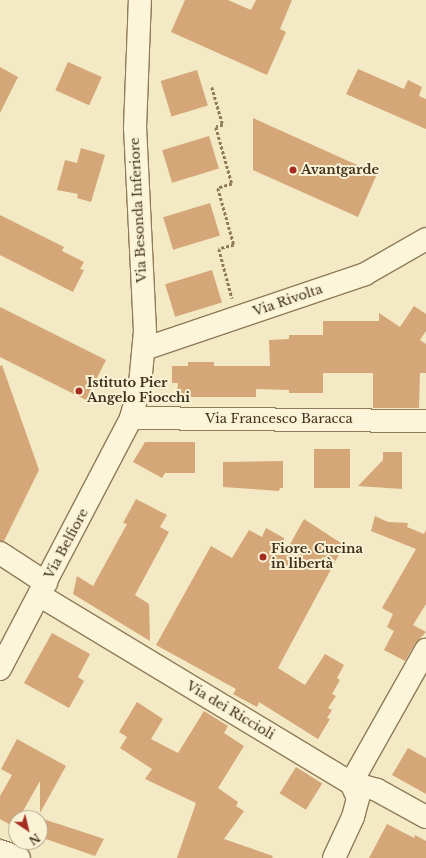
<!DOCTYPE html>
<html>
<head>
<meta charset="utf-8">
<style>
  body { margin:0 }
  #map { position:relative; width:426px; height:858px; overflow:hidden; background:#f3e9c5; font-family:"Libre Baskerville",serif }
  div>[style] { position:absolute }
  .building>* { inset:0; background:#d5a677; transform-origin:0 0 }
  .path>* { height:2.5px; margin-top:-1.25px; transform-origin:0; background:repeating-linear-gradient(90deg,#907b58 0 3px,transparent 0 5px) }
  .roads { filter:drop-shadow(1px 0 #907b58) drop-shadow(-1px 0 #907b58) drop-shadow(0 1px #907b58) drop-shadow(0 -1px #907b58) }
  .street>* { height:22px; margin:-11px; padding:0 11px; transform-origin:11px; border-radius:11px; background:#fcf5da }
  .dots>* { width:11px; height:11px; translate:-50% -50%; box-sizing:border-box; border:2px solid #f9f2d5; border-radius:50% }
  span { translate:-50% -50%; white-space:nowrap; text-align:center; line-height:1.15; -webkit-text-stroke:4px #f9f2d5; paint-order:stroke }
  .poi-label { font-size:13px; color:#3f311e; font-weight:700 }
  .left { translate:0 -50%; text-align:left }
  .street-label { font-size:13px; color:#3f311e }
  .north { position:absolute; left:8px; top:810px; width:40px; height:40px; box-sizing:border-box; background:#f9f2d5; border:1px solid #afa58c; border-radius:50%; rotate:145deg; font-size:11px; font-weight:700; line-height:16px; text-align:center; color:#3f311e }
  .north::after { content:''; display:block; margin:auto; width:14px; height:18px; background:#a62d22; clip-path:polygon(50% 0,100% 100%,50% 72%,0 100%) }
</style>
</head>
<body>
<div id="map">
  <div class="building">
    <i style="clip-path:polygon(185px 0,228px 0,251px 10px,256px 0,292px 0,280px 29px,286px 32px,267px 75px,171px 32px)"></i>
    <i style="left:68px;top:62px;width:37px;height:31px;rotate:24deg"></i>
    <i style="clip-path:polygon(0 67px,18px 77px,0 113px)"></i>
    <i style="clip-path:polygon(358px 69px,404px 89px,408px 80px,422px 87px,419px 96px,426px 99px,426px 129px,346px 94px)"></i>
    <i style="left:197px;top:70px;width:37px;height:38px;rotate:73deg"></i>
    <i style="clip-path:polygon(253px 118px,377px 174px,358px 217px,253px 170px)"></i>
    <i style="left:209px;top:136px;width:34px;height:49px;rotate:73deg"></i>
    <i style="clip-path:polygon(81px 148px,105px 155px,91px 202px,77px 198px,78px 194px,57px 190px,65px 160px,77px 163px)"></i>
    <i style="left:210px;top:203px;width:34px;height:49px;rotate:73deg"></i>
    <i style="clip-path:polygon(0 215px,64px 247px,62px 251px,84px 262px,80px 269px,84px 270px,73px 292px,0 255px)"></i>
    <i style="left:212px;top:270px;width:34px;height:49px;rotate:73deg"></i>
    <i style="clip-path:polygon(414px 306px,426px 314px,426px 331px,420px 340px,426px 344px,426px 373px,420px 373px,419px 408px,373px 408px,373px 373px,323px 373px,323px 393px,289px 393px,289px 390px,256px 389px,256px 397px,177px 397px,178px 383px,172px 383px,172px 366px,188px 366px,188px 362px,214px 362px,214px 366px,270px 366px,269px 340px,289px 339px,289px 335px,323px 335px,323px 321px,379px 321px,379px 313px,400px 327px)"></i>
    <i style="clip-path:polygon(0 307px,106px 360px,86px 400px,0 357px)"></i>
    <i style="clip-path:polygon(2px 365px,39px 470px,4px 541px,0 541px,0 366px)"></i>
    <i style="clip-path:polygon(145px 442px,195px 442px,195px 473px,165px 473px,162px 478px,133px 462px)"></i>
    <i style="left:314px;top:449px;width:36px;height:39px"></i>
    <i style="clip-path:polygon(383px 452px,402px 452px,402px 489px,358px 486px,383px 460px)"></i>
    <i style="clip-path:polygon(283px 461px,283px 488px,280px 488px,279px 491px,223px 487px,223px 462px)"></i>
    <i style="clip-path:polygon(136px 499px,167px 515px,160px 527px,169px 532px,135px 595px,149px 604px,150px 641px,73px 594px,77px 576px,93px 586px,127px 524px,123px 523px)"></i>
    <i style="clip-path:polygon(375px 516px,388px 522px,408px 523px,407px 527px,424px 534px,426px 530px,426px 604px,413px 625px,426px 632px,415px 644px,405px 661px,384px 650px,394px 631px,387px 627px,393px 614px,382px 608px,416px 549px,371px 531px)"></i>
    <i style="clip-path:polygon(304px 519px,344px 545px,278px 668px,305px 685px,325px 654px,344px 665px,337px 678px,340px 680px,332px 694px,336px 696px,328px 708px,332px 710px,327px 718px,330px 719px,318px 739px,259px 702px,257px 707px,233px 694px,236px 689px,156px 645px,211px 546px,232px 558px,249px 530px,262px 537px,266px 528px,284px 538px,284px 555px)"></i>
    <i style="clip-path:polygon(52px 633px,90px 654px,78px 677px,84px 681px,69px 708px,24px 683px)"></i>
    <i style="clip-path:polygon(137px 702px,163px 719px,151px 739px,178px 753px,204px 711px,228px 726px,224px 733px,244px 746px,218px 788px,238px 802px,236px 806px,244px 811px,224px 839px,273px 856px,272px 858px,177px 858px,196px 803px,145px 779px,152px 769px,120px 748px,127px 737px,119px 732px)"></i>
    <i style="clip-path:polygon(17px 739px,66px 766px,40px 813px,40px 781px,19px 818px,16px 818px,14px 827px,0 819px,0 796px,12px 775px,1px 769px)"></i>
    <i style="clip-path:polygon(408px 748px,426px 758px,426px 794px,392px 775px)"></i>
    <i style="left:296px;top:767px;width:31px;height:31px;rotate:32deg"></i>
    <i style="clip-path:polygon(40px 818px,86px 833px,104px 839px,95px 856px,40px 837px)"></i>
    <i style="clip-path:polygon(387px 824px,414px 838px,415px 835px,426px 841px,426px 858px,369px 858px)"></i>
  </div>
  <div class="path">
    <i style="left:212px;top:87px;width:40px;rotate:74deg"></i>
    <i style="left:223px;top:125px;width:7px;rotate:164deg"></i>
    <i style="left:216px;top:127px;width:59px;rotate:74.3deg"></i>
    <i style="left:232px;top:184px;width:15px;rotate:164deg"></i>
    <i style="left:218px;top:188px;width:59px;rotate:74.3deg"></i>
    <i style="left:234px;top:245px;width:16px;rotate:165deg"></i>
    <i style="left:219px;top:249px;width:51px;rotate:75.1deg"></i>
  </div>
  <div class="roads">
    <div class="street">
      <i style="left:144px;top:349px;width:233px;rotate:-18.7deg"></i>
      <i style="left:365px;top:274px;width:70px;rotate:-29.8deg"></i>
      <i style="left:131px;top:418px;width:295px;rotate:0.6deg"></i>
      <i style="left:0;top:553px;width:55px;rotate:33.1deg"></i>
      <i style="left:39px;top:595px;width:364px;rotate:31.1deg"></i>
      <i style="left:351px;top:783px;width:27px;rotate:15deg"></i>
      <i style="left:377px;top:790px;width:56px;rotate:28.9deg"></i>
      <i style="left:0;top:669px;width:283px;rotate:-62.4deg"></i>
      <i style="left:131px;top:418px;width:35px;rotate:-75deg"></i>
      <i style="left:140px;top:384px;width:53px;rotate:-84.6deg"></i>
      <i style="left:145px;top:331px;width:203px;rotate:-92.8deg"></i>
      <i style="left:135px;top:128px;width:128px;rotate:-87.8deg"></i>
      <i style="left:351px;top:783px;width:153px;rotate:-60.6deg"></i>
      <i style="left:0;top:851px;width:20px;rotate:20deg"></i>
      <i style="left:334px;top:858px;width:45px;rotate:-65.1deg"></i>
      <i style="left:353px;top:817px;width:20px;rotate:-75deg"></i>
      <i style="left:358px;top:798px;width:17px;rotate:-115deg"></i>
    </div>
  </div>
  <div class="dots">
    <i style="left:293px;top:170px;background:#a62d22"></i>
    <i style="left:79px;top:391px;background:#a62d22"></i>
    <i style="left:263px;top:557px;background:#a62d22"></i>
  </div>
  <div class="poi-label">
    <span class="left" style="left:301px;top:170px">Avantgarde</span>
    <span class="left" style="left:87px;top:391px">Istituto Pier<br>Angelo Fiocchi</span>
    <span class="left" style="left:271px;top:557px">Fiore. Cucina<br>in libertà</span>
  </div>
  <div class="street-label">
    <span style="left:139px;top:210px;rotate:-93deg">Via Besonda Inferiore</span>
    <span style="left:288px;top:301px;rotate:-19deg">Via Rivolta</span>
    <span style="left:279px;top:419px">Via Francesco Baracca</span>
    <span style="left:67px;top:544px;rotate:-62deg">Via Belfiore</span>
    <span style="left:230px;top:711px;rotate:31deg">Via dei Riccioli</span>
  </div>
  <div class="north">N</div>
</div>
</body>
</html>
